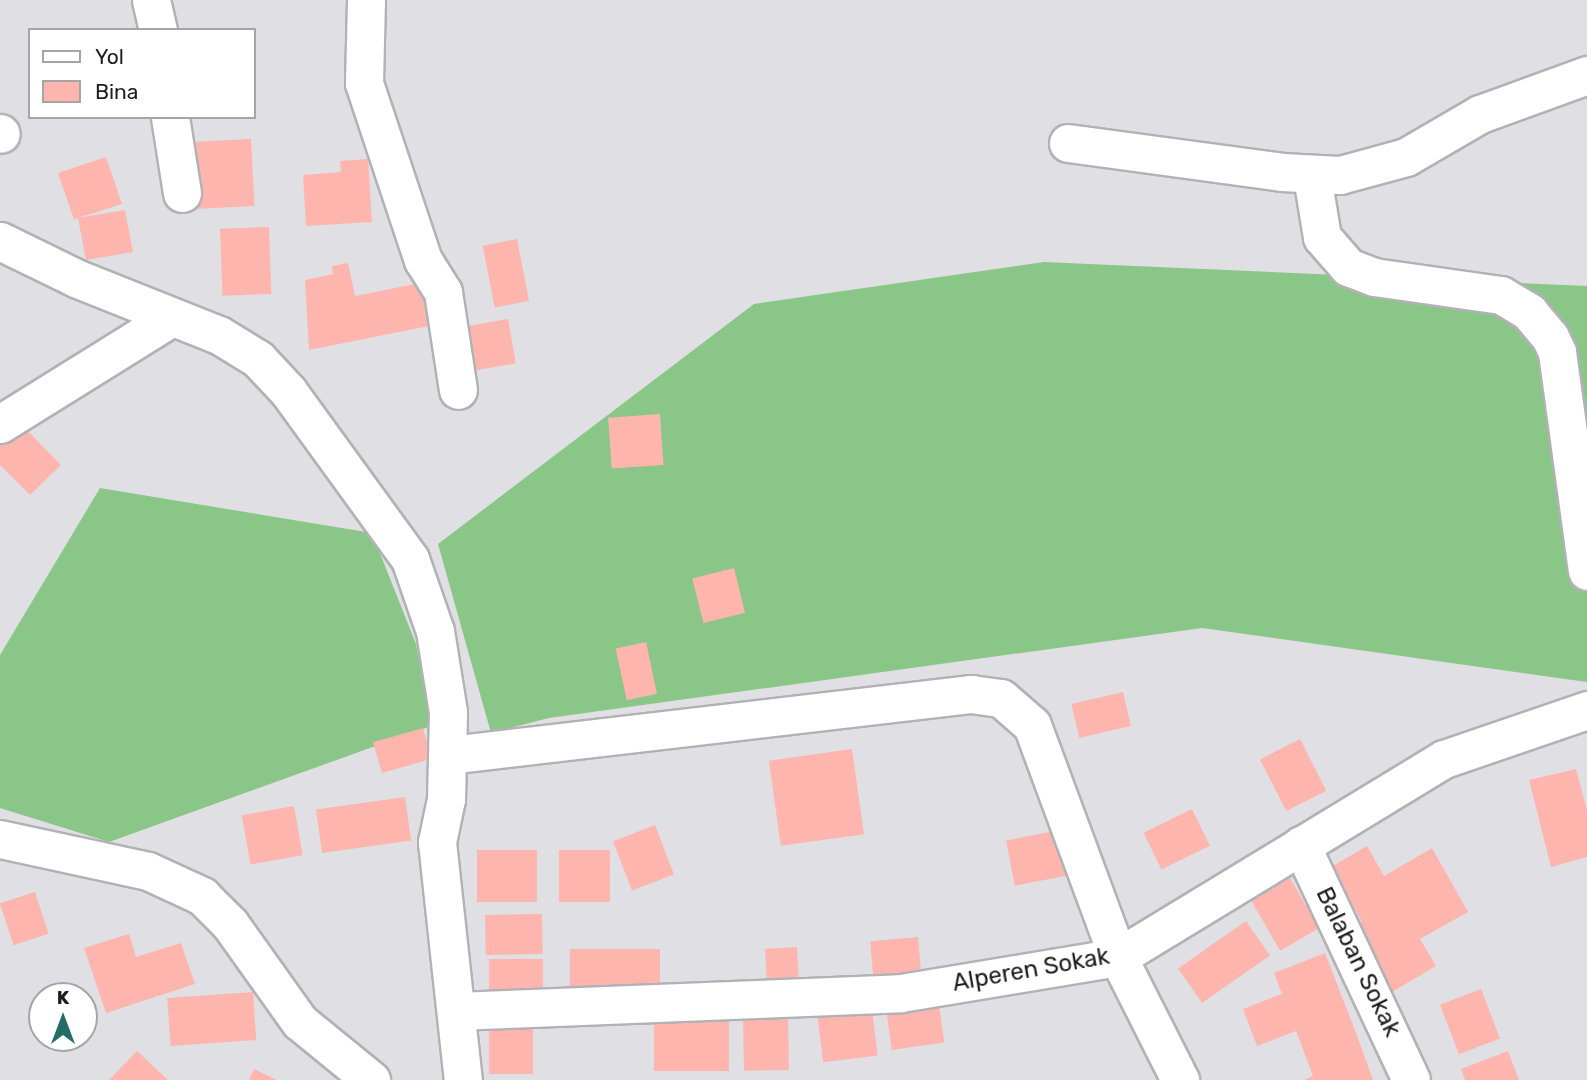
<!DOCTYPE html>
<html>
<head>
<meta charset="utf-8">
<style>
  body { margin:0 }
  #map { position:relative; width:1587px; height:1080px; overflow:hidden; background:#e0e0e4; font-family:Rubik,sans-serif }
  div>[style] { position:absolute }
  .forest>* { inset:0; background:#8ac687 }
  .building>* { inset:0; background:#fdb5ae; transform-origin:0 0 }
  .roads { filter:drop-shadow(2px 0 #b2b2b6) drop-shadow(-2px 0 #b2b2b6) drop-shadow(0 2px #b2b2b6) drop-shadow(0 -2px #b2b2b6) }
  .minor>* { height:37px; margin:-18.5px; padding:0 18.5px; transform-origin:18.5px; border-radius:18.5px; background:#fff }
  span { translate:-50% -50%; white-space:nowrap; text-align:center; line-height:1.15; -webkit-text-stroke:5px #fff; paint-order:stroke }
  .street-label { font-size:24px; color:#1e1e20 }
  .legend { position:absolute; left:28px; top:28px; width:228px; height:91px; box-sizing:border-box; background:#fff; border:2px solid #a5a5a6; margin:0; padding:9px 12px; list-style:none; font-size:21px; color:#1e1e20 }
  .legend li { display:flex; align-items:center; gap:14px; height:35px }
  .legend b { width:35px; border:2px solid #a5a5a6 }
  .north { position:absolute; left:28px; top:982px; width:70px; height:70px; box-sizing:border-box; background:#fff; border:2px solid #a5a5a6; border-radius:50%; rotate:0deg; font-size:19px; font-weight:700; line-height:28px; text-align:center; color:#1e1e20 }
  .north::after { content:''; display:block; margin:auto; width:24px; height:32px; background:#246d66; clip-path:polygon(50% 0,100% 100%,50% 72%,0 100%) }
</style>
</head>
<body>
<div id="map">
  <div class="forest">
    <i style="clip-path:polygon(1044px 262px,1587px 286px,1587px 682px,1202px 628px,549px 718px,491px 733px,438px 544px,754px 304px)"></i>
    <i style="clip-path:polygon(100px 488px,372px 533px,416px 644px,431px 726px,109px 842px,0 808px,0 655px)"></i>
  </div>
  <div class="building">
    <i style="left:251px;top:139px;width:67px;height:59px;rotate:87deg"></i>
    <i style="clip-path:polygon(106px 157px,122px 204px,78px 218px,125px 210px,133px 252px,86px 260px,78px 218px,74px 220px,58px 173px)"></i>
    <i style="clip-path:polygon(368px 159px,372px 222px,306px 226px,303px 175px,341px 172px,340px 161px)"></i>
    <i style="left:269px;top:227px;width:67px;height:49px;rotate:88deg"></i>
    <i style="left:517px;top:239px;width:63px;height:35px;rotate:79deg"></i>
    <i style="clip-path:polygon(348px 263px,355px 296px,430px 281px,439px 324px,309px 350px,305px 280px,333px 274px,332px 266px)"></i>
    <i style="left:508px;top:319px;width:45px;height:46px;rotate:80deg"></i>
    <i style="left:660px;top:414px;width:51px;height:52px;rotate:86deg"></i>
    <i style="clip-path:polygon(21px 424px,61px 465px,30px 495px,0 465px,0 445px)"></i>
    <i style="left:734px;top:568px;width:46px;height:43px;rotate:76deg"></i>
    <i style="left:646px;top:642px;width:53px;height:31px;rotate:78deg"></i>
    <i style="left:1123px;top:692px;width:35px;height:53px;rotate:77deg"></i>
    <i style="left:423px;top:728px;width:32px;height:52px;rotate:74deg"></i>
    <i style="left:1300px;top:739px;width:58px;height:45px;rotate:63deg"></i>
    <i style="left:852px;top:749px;width:86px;height:84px;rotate:82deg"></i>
    <i style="clip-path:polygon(1576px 769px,1587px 810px,1587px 857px,1551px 867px,1529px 780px)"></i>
    <i style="left:405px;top:797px;width:44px;height:90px;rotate:82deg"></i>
    <i style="left:294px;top:806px;width:50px;height:53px;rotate:80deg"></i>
    <i style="left:1192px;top:809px;width:41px;height:54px;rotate:64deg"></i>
    <i style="left:655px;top:825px;width:53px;height:45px;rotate:69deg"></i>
    <i style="left:1060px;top:830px;width:46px;height:55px;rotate:79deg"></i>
    <i style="clip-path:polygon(1367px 846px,1384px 876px,1432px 848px,1468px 912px,1420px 939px,1436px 966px,1392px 992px,1355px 926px,1362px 922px,1331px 867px)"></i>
    <i style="left:477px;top:850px;width:60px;height:52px"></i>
    <i style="left:559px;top:850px;width:51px;height:52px"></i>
    <i style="left:1290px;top:878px;width:58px;height:45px;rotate:60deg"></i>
    <i style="left:35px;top:892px;width:44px;height:37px;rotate:72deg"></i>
    <i style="left:542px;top:914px;width:40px;height:57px;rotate:89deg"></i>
    <i style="left:1246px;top:921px;width:42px;height:83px;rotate:55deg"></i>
    <i style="clip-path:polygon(129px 934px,136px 957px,181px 943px,195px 984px,106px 1013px,84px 948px)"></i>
    <i style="left:918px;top:937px;width:37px;height:48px;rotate:85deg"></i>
    <i style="left:797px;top:947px;width:43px;height:32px;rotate:87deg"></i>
    <i style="left:660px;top:949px;width:46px;height:90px;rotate:90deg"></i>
    <i style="clip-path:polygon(1325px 953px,1356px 1033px,1373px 1080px,1304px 1080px,1313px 1076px,1296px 1031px,1257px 1046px,1243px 1009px,1282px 994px,1274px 973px)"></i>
    <i style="left:543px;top:959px;width:37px;height:54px;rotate:90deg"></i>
    <i style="left:1481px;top:989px;width:53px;height:44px;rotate:69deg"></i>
    <i style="left:253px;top:992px;width:48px;height:86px;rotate:86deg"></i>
    <i style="left:938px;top:998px;width:45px;height:53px;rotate:82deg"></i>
    <i style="left:871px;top:1001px;width:55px;height:55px;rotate:83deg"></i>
    <i style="left:788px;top:1016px;width:54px;height:45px;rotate:89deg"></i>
    <i style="left:729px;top:1017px;width:54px;height:75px;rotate:90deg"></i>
    <i style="left:489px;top:1024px;width:44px;height:50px"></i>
    <i style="clip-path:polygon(137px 1051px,168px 1080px,109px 1080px)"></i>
    <i style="clip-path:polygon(1508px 1051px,1519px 1080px,1465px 1080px,1461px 1069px)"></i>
    <i style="clip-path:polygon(254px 1069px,277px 1080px,249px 1080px)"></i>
  </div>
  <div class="roads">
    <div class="minor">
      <i style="left:151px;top:0;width:31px;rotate:77deg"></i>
      <i style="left:366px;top:0;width:83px;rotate:91.4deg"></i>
      <i style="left:364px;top:83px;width:187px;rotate:71.6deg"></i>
      <i style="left:423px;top:260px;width:38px;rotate:58deg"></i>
      <i style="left:443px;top:292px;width:99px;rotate:81.3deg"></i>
      <i style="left:170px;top:117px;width:77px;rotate:81deg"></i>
      <i style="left:0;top:133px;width:1px;rotate:45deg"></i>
      <i style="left:1068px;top:143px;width:216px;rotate:7.7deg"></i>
      <i style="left:1282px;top:172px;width:58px;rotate:3deg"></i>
      <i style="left:1340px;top:175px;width:68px;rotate:-15.3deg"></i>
      <i style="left:1406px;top:157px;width:86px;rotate:-30.2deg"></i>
      <i style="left:1480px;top:114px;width:114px;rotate:-20deg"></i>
      <i style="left:1312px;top:176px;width:62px;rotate:80.7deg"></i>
      <i style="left:1322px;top:237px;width:40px;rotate:49deg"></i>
      <i style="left:1348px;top:267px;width:28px;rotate:21deg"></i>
      <i style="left:1374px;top:277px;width:128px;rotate:8.1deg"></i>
      <i style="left:1501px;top:295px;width:33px;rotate:31deg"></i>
      <i style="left:1529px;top:312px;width:33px;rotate:50deg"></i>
      <i style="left:1550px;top:337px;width:17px;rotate:65deg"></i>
      <i style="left:1557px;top:352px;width:221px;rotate:82.2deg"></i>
      <i style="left:0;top:241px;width:87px;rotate:26deg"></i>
      <i style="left:78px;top:279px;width:152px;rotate:21.7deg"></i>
      <i style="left:219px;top:335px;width:46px;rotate:31.6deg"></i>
      <i style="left:258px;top:359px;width:44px;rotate:46.8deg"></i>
      <i style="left:288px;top:391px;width:208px;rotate:54deg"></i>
      <i style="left:410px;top:559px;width:76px;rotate:70.9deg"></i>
      <i style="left:435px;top:631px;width:82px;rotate:80.9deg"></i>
      <i style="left:448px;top:712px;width:87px;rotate:91.3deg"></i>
      <i style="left:446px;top:799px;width:44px;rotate:101.8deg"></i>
      <i style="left:437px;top:842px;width:239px;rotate:83.8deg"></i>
      <i style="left:0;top:424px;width:203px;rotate:-31.9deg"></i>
      <i style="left:449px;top:755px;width:526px;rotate:-6.67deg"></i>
      <i style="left:971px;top:694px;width:30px;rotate:8deg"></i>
      <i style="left:1001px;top:698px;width:41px;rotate:41.1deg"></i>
      <i style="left:1032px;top:725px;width:247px;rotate:69.7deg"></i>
      <i style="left:1118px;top:957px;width:138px;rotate:63.2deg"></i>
      <i style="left:0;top:839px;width:151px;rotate:12.2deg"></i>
      <i style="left:148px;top:871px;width:60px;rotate:24.8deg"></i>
      <i style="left:202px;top:896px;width:40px;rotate:45deg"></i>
      <i style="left:230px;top:924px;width:120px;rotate:54.5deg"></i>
      <i style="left:300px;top:1022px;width:92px;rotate:39.2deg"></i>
      <i style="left:1301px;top:845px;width:259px;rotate:64.9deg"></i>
      <i style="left:456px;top:1011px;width:445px;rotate:-2.3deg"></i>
      <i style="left:901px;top:993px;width:220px;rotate:-9.4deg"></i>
      <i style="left:1118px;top:957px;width:381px;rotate:-31.3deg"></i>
      <i style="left:1444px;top:759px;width:151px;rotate:-18.9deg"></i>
    </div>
  </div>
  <div class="street-label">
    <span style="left:1358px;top:962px;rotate:64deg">Balaban Sokak</span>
    <span style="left:1031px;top:970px;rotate:-10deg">Alperen Sokak</span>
  </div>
  <ul class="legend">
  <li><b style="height:9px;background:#fff"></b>Yol</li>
  <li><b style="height:19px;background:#fdb5ae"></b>Bina</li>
  </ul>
  <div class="north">K</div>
</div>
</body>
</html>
